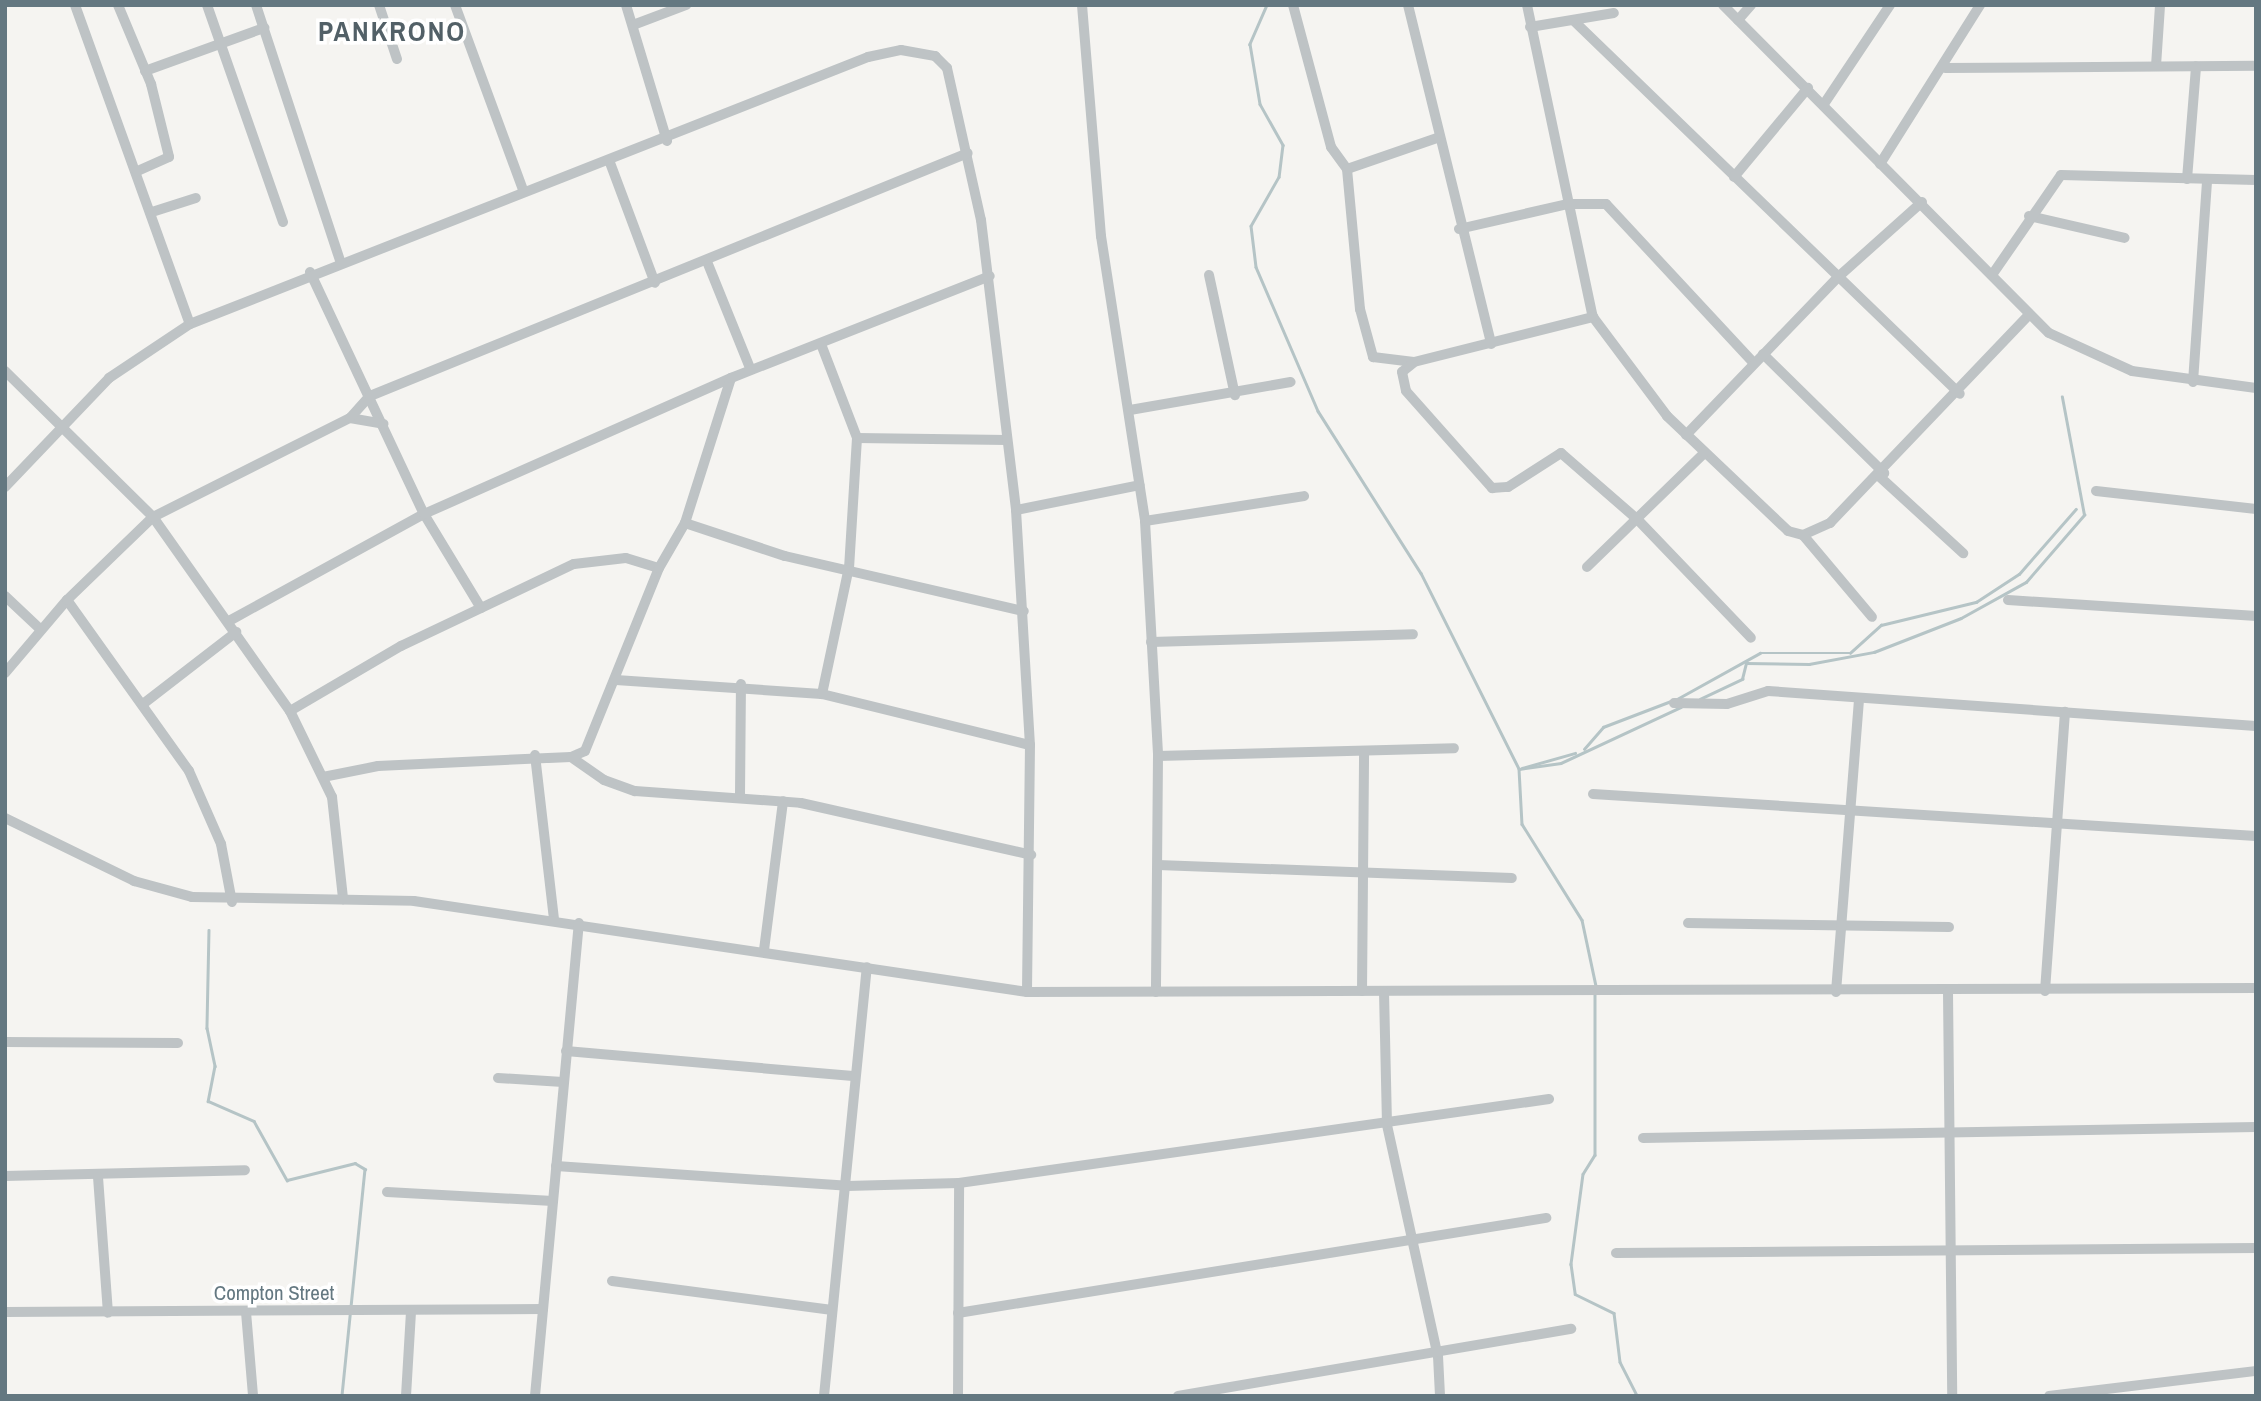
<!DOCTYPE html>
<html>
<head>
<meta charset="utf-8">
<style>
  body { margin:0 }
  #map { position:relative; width:2261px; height:1401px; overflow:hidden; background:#f5f4f1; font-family:"Archivo Narrow",sans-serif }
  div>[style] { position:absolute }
  .stream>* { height:2.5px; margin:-1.25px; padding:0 1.25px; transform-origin:1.25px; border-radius:1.25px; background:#b5c4c6 }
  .minor>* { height:10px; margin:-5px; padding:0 5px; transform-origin:5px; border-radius:5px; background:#bec3c5 }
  span { translate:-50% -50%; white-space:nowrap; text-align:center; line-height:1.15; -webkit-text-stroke:7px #fff; paint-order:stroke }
  .street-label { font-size:21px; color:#647881 }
  .district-label { font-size:28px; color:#526067; font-weight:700; letter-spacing:2px }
  .frame { position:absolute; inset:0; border:7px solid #647881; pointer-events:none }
</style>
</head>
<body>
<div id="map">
  <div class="stream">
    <i style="left:1267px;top:5px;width:43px;rotate:113.6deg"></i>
    <i style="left:1250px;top:44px;width:61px;rotate:80.5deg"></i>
    <i style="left:1260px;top:104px;width:47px;rotate:60.7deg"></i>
    <i style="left:1283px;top:145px;width:32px;rotate:97deg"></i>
    <i style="left:1279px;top:177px;width:56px;rotate:119.7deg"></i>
    <i style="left:1251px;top:226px;width:41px;rotate:83deg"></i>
    <i style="left:1256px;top:267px;width:157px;rotate:66.7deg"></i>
    <i style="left:1318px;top:411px;width:192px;rotate:57.6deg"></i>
    <i style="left:1421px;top:573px;width:219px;rotate:63.4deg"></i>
    <i style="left:1519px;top:769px;width:55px;rotate:86.9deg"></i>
    <i style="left:1522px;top:824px;width:113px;rotate:58deg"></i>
    <i style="left:1582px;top:920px;width:67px;rotate:78deg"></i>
    <i style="left:1677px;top:699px;width:95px;rotate:-29deg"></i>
    <i style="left:1760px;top:653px;width:90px"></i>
    <i style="left:1850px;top:653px;width:42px;rotate:-42.1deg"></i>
    <i style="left:1881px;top:625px;width:98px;rotate:-13.6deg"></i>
    <i style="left:1976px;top:602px;width:51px;rotate:-33.1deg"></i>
    <i style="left:2019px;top:574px;width:86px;rotate:-48.8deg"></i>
    <i style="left:1700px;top:699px;width:47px;rotate:-25.5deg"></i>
    <i style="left:1742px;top:679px;width:16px;rotate:-76deg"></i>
    <i style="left:1746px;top:663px;width:63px;rotate:0.9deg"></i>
    <i style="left:1809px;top:664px;width:66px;rotate:-10.5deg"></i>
    <i style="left:1874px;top:652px;width:93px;rotate:-21.3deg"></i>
    <i style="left:1961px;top:618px;width:74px;rotate:-29deg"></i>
    <i style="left:2026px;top:582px;width:89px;rotate:-49.1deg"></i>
    <i style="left:2084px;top:515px;width:120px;rotate:-100.6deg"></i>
    <i style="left:1584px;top:749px;width:29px;rotate:-49deg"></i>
    <i style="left:1603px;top:727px;width:73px;rotate:-20.9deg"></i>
    <i style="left:1522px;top:768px;width:55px;rotate:-15.8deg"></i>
    <i style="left:1519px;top:769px;width:42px;rotate:-8.1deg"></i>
    <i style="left:1561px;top:763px;width:132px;rotate:-25deg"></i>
    <i style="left:209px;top:930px;width:98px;rotate:91.2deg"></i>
    <i style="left:207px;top:1028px;width:39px;rotate:78deg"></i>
    <i style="left:215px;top:1066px;width:36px;rotate:101deg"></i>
    <i style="left:208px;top:1101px;width:50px;rotate:23.5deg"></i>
    <i style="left:254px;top:1121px;width:68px;rotate:60.8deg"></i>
    <i style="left:287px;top:1180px;width:70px;rotate:-14deg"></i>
    <i style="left:355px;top:1163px;width:12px;rotate:31deg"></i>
    <i style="left:365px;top:1169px;width:228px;rotate:95.8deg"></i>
    <i style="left:1595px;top:993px;width:162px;rotate:90deg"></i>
    <i style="left:1595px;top:1155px;width:22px;rotate:122deg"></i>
    <i style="left:1583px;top:1174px;width:91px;rotate:97.6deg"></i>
    <i style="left:1571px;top:1264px;width:30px;rotate:82deg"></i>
    <i style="left:1575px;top:1294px;width:43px;rotate:26deg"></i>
    <i style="left:1614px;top:1313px;width:49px;rotate:83deg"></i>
    <i style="left:1620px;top:1362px;width:38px;rotate:63deg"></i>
  </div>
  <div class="minor">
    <i style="left:75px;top:5px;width:339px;rotate:70.2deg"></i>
    <i style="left:118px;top:5px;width:86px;rotate:67.3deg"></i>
    <i style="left:151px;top:84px;width:75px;rotate:76.1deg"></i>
    <i style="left:169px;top:157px;width:35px;rotate:156deg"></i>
    <i style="left:207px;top:5px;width:230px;rotate:70.7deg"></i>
    <i style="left:256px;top:5px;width:269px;rotate:71.8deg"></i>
    <i style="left:379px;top:5px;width:57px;rotate:71.6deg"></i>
    <i style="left:455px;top:5px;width:197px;rotate:69.8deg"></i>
    <i style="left:626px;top:5px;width:142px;rotate:73.2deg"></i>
    <i style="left:1082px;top:5px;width:232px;rotate:85.3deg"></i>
    <i style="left:1101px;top:236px;width:288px;rotate:81.2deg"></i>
    <i style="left:1145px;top:521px;width:235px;rotate:86.8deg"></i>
    <i style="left:1158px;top:756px;width:236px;rotate:90.5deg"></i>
    <i style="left:1293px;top:5px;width:147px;rotate:75deg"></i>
    <i style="left:1331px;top:147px;width:27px;rotate:54deg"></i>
    <i style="left:1408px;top:5px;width:349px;rotate:76.2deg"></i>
    <i style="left:1527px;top:5px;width:319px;rotate:78.1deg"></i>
    <i style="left:1593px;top:317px;width:124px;rotate:53.2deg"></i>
    <i style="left:1667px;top:416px;width:167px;rotate:43.5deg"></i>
    <i style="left:1788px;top:531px;width:16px;rotate:15deg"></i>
    <i style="left:1803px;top:535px;width:30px;rotate:-24deg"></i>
    <i style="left:1830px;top:523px;width:288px;rotate:-46.3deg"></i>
    <i style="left:1723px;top:5px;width:462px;rotate:45.2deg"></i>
    <i style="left:2049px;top:333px;width:91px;rotate:24.6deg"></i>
    <i style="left:2132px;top:371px;width:125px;rotate:7.8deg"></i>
    <i style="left:1738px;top:20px;width:20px;rotate:-49deg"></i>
    <i style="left:1575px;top:22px;width:535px;rotate:44.02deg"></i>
    <i style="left:633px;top:25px;width:57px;rotate:-20.7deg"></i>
    <i style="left:1530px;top:27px;width:85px;rotate:-9.5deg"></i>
    <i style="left:2156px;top:66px;width:61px;rotate:-86.2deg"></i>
    <i style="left:1945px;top:68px;width:311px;rotate:-0.4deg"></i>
    <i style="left:145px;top:71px;width:127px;rotate:-19.9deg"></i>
    <i style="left:1824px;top:104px;width:119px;rotate:-56.3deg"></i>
    <i style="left:1437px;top:138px;width:95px;rotate:161deg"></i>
    <i style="left:1347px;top:169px;width:141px;rotate:84.7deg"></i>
    <i style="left:1360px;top:309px;width:50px;rotate:74.8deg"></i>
    <i style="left:1373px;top:357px;width:41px;rotate:7deg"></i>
    <i style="left:1414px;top:362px;width:185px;rotate:-14.1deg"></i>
    <i style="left:609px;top:160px;width:131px;rotate:69.5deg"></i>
    <i style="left:1880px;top:164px;width:188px;rotate:-57.8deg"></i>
    <i style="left:1734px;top:177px;width:116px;rotate:-50.3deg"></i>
    <i style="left:2187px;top:179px;width:113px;rotate:-85.4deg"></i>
    <i style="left:152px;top:212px;width:46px;rotate:-17.7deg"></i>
    <i style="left:2029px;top:216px;width:98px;rotate:12.9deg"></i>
    <i style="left:1459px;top:229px;width:111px;rotate:-13deg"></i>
    <i style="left:1567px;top:204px;width:39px"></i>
    <i style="left:1606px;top:204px;width:216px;rotate:47.1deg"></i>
    <i style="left:708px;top:264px;width:112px;rotate:68deg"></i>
    <i style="left:310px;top:272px;width:268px;rotate:64.8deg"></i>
    <i style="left:424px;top:514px;width:110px;rotate:58.8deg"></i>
    <i style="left:1209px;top:275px;width:123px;rotate:77.8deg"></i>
    <i style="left:1992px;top:275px;width:121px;rotate:-55.4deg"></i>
    <i style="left:2061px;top:175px;width:195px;rotate:1.5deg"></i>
    <i style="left:821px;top:344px;width:101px;rotate:69deg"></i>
    <i style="left:857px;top:438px;width:129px;rotate:93.5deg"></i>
    <i style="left:849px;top:567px;width:130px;rotate:102deg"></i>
    <i style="left:1763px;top:354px;width:170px;rotate:44.5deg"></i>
    <i style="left:1413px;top:363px;width:14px;rotate:141deg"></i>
    <i style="left:1402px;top:372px;width:19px;rotate:78deg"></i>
    <i style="left:1406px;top:391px;width:130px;rotate:48.4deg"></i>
    <i style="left:1492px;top:488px;width:16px;rotate:-4deg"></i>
    <i style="left:1508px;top:487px;width:63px;rotate:-32.7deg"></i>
    <i style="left:1561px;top:453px;width:102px;rotate:41deg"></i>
    <i style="left:1638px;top:520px;width:163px;rotate:46.2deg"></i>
    <i style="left:5px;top:371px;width:208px;rotate:44.6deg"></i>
    <i style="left:153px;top:517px;width:237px;rotate:54.8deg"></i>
    <i style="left:290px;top:711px;width:96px;rotate:64deg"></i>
    <i style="left:332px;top:797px;width:103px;rotate:83.8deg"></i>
    <i style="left:2193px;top:382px;width:202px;rotate:-86deg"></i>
    <i style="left:1130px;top:410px;width:163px;rotate:-9.9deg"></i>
    <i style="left:350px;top:418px;width:34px;rotate:10deg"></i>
    <i style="left:1686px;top:435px;width:218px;rotate:-46.1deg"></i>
    <i style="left:1837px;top:278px;width:114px;rotate:-41.8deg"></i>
    <i style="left:857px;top:438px;width:150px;rotate:0.8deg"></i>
    <i style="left:1880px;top:477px;width:113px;rotate:42.5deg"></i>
    <i style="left:5px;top:487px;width:151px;rotate:-46.3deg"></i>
    <i style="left:109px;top:378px;width:97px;rotate:-33.7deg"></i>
    <i style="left:190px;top:324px;width:729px;rotate:-21.49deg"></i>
    <i style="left:868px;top:57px;width:34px;rotate:-12deg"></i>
    <i style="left:901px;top:50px;width:35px;rotate:10deg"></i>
    <i style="left:935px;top:56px;width:17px;rotate:45deg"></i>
    <i style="left:947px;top:68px;width:156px;rotate:77.4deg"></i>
    <i style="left:981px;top:220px;width:292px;rotate:83.1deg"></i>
    <i style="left:1016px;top:510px;width:235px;rotate:86.6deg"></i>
    <i style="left:1030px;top:745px;width:247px;rotate:90.7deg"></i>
    <i style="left:2096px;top:491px;width:161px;rotate:6.4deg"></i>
    <i style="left:1016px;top:510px;width:126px;rotate:-11.4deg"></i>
    <i style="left:1145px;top:521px;width:161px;rotate:-8.9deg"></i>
    <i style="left:685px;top:523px;width:105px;rotate:18.3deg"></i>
    <i style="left:785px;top:556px;width:245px;rotate:13deg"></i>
    <i style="left:1803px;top:535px;width:107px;rotate:49.9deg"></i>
    <i style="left:1587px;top:567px;width:162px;rotate:-44.2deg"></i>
    <i style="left:5px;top:596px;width:48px;rotate:43.3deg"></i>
    <i style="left:67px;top:600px;width:210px;rotate:54.5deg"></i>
    <i style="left:189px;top:771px;width:80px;rotate:66.3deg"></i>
    <i style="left:221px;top:844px;width:59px;rotate:79.3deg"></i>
    <i style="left:2008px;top:600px;width:249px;rotate:3.7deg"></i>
    <i style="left:229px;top:621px;width:222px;rotate:-28.8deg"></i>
    <i style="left:424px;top:514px;width:336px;rotate:-23.9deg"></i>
    <i style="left:1151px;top:642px;width:262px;rotate:-1.7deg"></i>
    <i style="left:5px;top:673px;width:96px;rotate:-49.7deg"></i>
    <i style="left:67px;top:600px;width:120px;rotate:-44deg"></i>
    <i style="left:153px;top:517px;width:220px;rotate:-26.7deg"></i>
    <i style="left:350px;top:418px;width:30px;rotate:-48deg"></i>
    <i style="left:370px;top:396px;width:645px;rotate:-22.11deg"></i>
    <i style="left:616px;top:680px;width:206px;rotate:3.9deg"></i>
    <i style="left:822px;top:694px;width:214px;rotate:13.8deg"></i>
    <i style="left:1674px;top:703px;width:53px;rotate:1.1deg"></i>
    <i style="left:1727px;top:704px;width:43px;rotate:-17.6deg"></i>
    <i style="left:1768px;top:691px;width:489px;rotate:4.1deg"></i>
    <i style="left:143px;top:704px;width:118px;rotate:-37.7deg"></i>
    <i style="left:290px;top:711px;width:129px;rotate:-30.4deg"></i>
    <i style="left:401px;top:646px;width:191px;rotate:-25.4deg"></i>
    <i style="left:574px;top:564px;width:52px;rotate:-6.6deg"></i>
    <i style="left:626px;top:558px;width:34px;rotate:17deg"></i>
    <i style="left:535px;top:755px;width:165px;rotate:83.4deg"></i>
    <i style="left:1158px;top:756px;width:296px;rotate:-1.5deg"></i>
    <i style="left:571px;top:757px;width:40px;rotate:34.9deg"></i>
    <i style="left:604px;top:780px;width:33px;rotate:20deg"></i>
    <i style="left:635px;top:791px;width:166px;rotate:4.1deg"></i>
    <i style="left:801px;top:803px;width:236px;rotate:12.7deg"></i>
    <i style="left:323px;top:777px;width:56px;rotate:-11.3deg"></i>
    <i style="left:378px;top:766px;width:193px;rotate:-2.7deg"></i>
    <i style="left:571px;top:757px;width:15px;rotate:-23deg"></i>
    <i style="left:585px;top:751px;width:197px;rotate:-68deg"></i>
    <i style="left:659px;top:568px;width:52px;rotate:-60deg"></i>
    <i style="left:685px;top:523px;width:152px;rotate:-72.4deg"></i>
    <i style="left:731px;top:378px;width:278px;rotate:-21.5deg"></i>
    <i style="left:1593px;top:794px;width:664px;rotate:3.62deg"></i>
    <i style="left:740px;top:795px;width:111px;rotate:-89.5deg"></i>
    <i style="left:5px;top:818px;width:144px;rotate:26deg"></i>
    <i style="left:134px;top:881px;width:60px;rotate:15.4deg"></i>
    <i style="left:192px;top:897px;width:222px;rotate:1deg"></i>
    <i style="left:414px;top:901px;width:620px;rotate:8.44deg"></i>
    <i style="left:1027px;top:992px;width:1229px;rotate:-0.19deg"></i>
    <i style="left:1158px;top:865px;width:354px;rotate:2.1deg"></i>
    <i style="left:1688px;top:923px;width:261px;rotate:0.9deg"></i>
    <i style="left:764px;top:950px;width:150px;rotate:-82.7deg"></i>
    <i style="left:1362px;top:991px;width:240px;rotate:-89.5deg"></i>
    <i style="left:2045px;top:991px;width:280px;rotate:-85.9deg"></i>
    <i style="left:1384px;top:992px;width:133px;rotate:88.7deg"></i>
    <i style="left:1387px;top:1125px;width:237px;rotate:77.6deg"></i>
    <i style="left:1438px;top:1356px;width:40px;rotate:87.1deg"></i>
    <i style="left:1836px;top:992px;width:295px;rotate:-85.5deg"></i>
    <i style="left:1948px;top:992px;width:404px;rotate:89.4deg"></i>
    <i style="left:5px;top:1042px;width:173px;rotate:0.3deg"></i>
    <i style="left:566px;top:1051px;width:288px;rotate:5deg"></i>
    <i style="left:498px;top:1078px;width:65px;rotate:3.5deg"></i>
    <i style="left:1643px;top:1138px;width:613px;rotate:-1.03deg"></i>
    <i style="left:556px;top:1166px;width:292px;rotate:3.9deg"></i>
    <i style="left:847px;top:1186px;width:112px;rotate:-1.5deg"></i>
    <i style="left:959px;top:1183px;width:596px;rotate:-8.1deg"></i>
    <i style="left:5px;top:1176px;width:240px;rotate:-1.4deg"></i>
    <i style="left:98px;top:1177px;width:136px;rotate:85.8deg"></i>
    <i style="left:387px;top:1192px;width:166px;rotate:3.1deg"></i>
    <i style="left:1616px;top:1253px;width:640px;rotate:-0.45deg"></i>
    <i style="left:612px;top:1281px;width:222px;rotate:7.5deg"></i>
    <i style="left:5px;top:1312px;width:538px;rotate:-0.32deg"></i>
    <i style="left:246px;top:1312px;width:84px;rotate:85.2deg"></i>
    <i style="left:958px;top:1313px;width:596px;rotate:-9.18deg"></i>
    <i style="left:406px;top:1396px;width:85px;rotate:-86.6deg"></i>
    <i style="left:535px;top:1396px;width:475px;rotate:-84.7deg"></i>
    <i style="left:824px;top:1396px;width:431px;rotate:-84.3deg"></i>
    <i style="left:958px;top:1396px;width:213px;rotate:-89.7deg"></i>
    <i style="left:1178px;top:1396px;width:399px;rotate:-9.7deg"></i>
    <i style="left:2049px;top:1396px;width:209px;rotate:-6.9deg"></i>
  </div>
  <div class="street-label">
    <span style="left:274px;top:1293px">Compton Street</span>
  </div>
  <div class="district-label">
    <span style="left:392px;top:31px">PANKRONO</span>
  </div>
  <div class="frame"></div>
</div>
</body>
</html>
